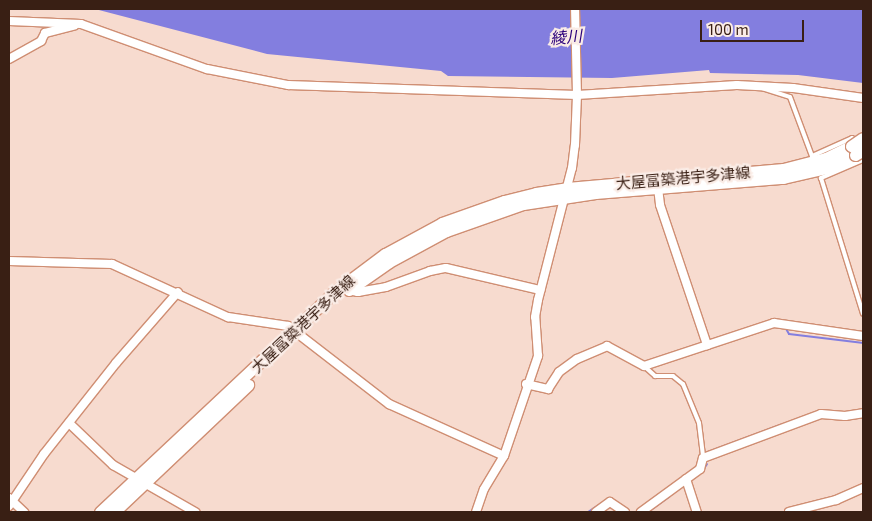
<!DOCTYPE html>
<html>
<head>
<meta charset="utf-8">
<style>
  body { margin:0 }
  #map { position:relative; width:872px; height:521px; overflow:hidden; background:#f7dbcf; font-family:"Exo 2","Noto Sans JP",sans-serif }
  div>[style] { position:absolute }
  .water>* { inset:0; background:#837edf }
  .stream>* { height:2px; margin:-1px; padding:0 1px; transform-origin:1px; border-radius:1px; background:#837edf }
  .roads { filter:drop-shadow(1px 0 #cf8e73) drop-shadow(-1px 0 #cf8e73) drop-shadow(0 1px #cf8e73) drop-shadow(0 -1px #cf8e73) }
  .lane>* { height:4px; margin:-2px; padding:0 2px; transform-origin:2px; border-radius:2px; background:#fff }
  .street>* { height:8px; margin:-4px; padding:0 4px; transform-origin:4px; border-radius:4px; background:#fff }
  .secondary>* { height:11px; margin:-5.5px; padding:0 5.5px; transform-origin:5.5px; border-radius:5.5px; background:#fff }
  .bridges { filter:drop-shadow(1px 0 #cf8e73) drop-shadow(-1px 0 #cf8e73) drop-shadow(0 1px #cf8e73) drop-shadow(0 -1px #cf8e73) }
  .secondary-bridge>* { height:11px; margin:-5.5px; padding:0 5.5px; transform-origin:5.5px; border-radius:5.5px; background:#fff }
  span { translate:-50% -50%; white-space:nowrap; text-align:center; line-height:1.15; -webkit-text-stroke:4.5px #faece6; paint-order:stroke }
  .street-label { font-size:15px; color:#391f14 }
  .water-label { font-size:16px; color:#2b007b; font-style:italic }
  .frame { position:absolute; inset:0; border:10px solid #391f14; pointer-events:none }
  .scale { position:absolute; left:700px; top:20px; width:104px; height:22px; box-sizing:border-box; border:2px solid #391f14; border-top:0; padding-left:6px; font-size:15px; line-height:18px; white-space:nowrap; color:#391f14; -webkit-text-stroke:4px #faece6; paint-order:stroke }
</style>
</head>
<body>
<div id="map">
  <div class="water">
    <i style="clip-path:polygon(95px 9px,863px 9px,863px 83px,798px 75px,710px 73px,709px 70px,612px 78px,448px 76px,441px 71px,267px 54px)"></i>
  </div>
  <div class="stream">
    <i style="left:785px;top:327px;width:8px;rotate:60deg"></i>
    <i style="left:789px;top:334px;width:75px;rotate:6.9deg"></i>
    <i style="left:708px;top:452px;width:80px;rotate:-20.5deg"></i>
    <i style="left:703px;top:470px;width:7px;rotate:-56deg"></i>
    <i style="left:588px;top:512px;width:17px;rotate:-33deg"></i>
    <i style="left:648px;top:512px;width:27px;rotate:-36deg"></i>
  </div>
  <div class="roads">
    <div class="lane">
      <i style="left:762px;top:88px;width:29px;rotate:18deg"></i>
      <i style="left:790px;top:97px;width:63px;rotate:69.6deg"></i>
      <i style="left:812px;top:156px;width:44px;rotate:-24.2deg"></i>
      <i style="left:852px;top:138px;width:4px;rotate:56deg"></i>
      <i style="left:863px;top:160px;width:46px;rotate:156.8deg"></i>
      <i style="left:821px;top:178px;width:142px;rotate:72.8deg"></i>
      <i style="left:644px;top:366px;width:15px;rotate:42deg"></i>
      <i style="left:655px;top:376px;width:18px"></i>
      <i style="left:673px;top:376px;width:13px;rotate:39deg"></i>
      <i style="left:683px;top:384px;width:42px;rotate:67.7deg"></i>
      <i style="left:699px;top:423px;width:34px;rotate:83deg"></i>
    </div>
    <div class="street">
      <i style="left:9px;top:21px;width:72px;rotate:2.4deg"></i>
      <i style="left:81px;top:24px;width:134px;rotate:19.7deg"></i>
      <i style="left:207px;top:69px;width:83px;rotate:11.2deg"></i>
      <i style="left:288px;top:85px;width:289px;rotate:2deg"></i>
      <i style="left:577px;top:95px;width:160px;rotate:-3.6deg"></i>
      <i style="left:737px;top:85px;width:56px;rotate:3.1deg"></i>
      <i style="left:793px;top:88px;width:71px;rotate:8.1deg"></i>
      <i style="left:9px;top:59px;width:37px;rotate:-29deg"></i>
      <i style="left:41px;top:41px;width:9px;rotate:-63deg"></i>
      <i style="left:45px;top:33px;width:30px;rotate:-14deg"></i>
      <i style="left:658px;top:188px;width:17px;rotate:83deg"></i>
      <i style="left:660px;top:205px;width:148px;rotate:71.4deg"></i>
      <i style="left:9px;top:261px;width:103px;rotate:1.7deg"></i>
      <i style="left:112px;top:264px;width:128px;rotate:24.6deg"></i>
      <i style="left:228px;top:317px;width:61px;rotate:8.5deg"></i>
      <i style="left:288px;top:326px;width:128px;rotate:37.7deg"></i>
      <i style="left:389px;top:404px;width:126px;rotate:24.3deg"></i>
      <i style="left:349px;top:290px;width:9px;rotate:13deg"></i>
      <i style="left:358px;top:292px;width:28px;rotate:-10deg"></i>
      <i style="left:386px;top:287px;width:47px;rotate:-20deg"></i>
      <i style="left:430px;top:271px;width:16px;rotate:-11deg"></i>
      <i style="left:446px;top:268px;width:97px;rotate:13.2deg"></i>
      <i style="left:526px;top:384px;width:23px;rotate:13deg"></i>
      <i style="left:548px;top:389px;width:20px;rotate:-57deg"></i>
      <i style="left:559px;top:372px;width:22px;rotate:-36deg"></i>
      <i style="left:577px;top:359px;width:33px;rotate:-23deg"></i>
      <i style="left:607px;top:346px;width:42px;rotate:28.4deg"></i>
      <i style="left:644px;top:366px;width:137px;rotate:-18.3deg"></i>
      <i style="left:774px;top:323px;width:90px;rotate:8.3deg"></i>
      <i style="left:69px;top:423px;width:61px;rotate:43.7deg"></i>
      <i style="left:113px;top:465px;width:95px;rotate:29.8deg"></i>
      <i style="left:686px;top:479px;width:35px;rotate:72deg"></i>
      <i style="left:9px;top:498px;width:21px;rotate:43deg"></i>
      <i style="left:9px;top:506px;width:63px;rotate:-56.1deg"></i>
      <i style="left:44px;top:454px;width:116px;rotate:-51.6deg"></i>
      <i style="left:116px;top:363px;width:94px;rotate:-48.9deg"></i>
      <i style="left:476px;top:512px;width:24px;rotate:-71deg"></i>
      <i style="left:484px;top:489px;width:39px;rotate:-59deg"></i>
      <i style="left:504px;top:456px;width:106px;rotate:-71.2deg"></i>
      <i style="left:538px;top:356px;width:39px;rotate:-94deg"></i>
      <i style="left:535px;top:317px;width:17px;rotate:-80deg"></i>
      <i style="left:538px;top:300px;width:136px;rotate:-75.6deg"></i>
      <i style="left:572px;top:168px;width:23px;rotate:-83deg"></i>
      <i style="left:575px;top:145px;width:50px;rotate:-87.7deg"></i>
      <i style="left:577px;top:95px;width:86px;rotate:-91.3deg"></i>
      <i style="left:596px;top:512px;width:17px;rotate:-36deg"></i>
      <i style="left:610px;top:502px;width:18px;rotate:34deg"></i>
      <i style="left:641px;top:512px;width:73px;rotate:-36.1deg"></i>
      <i style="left:700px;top:469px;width:11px;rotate:-75deg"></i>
      <i style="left:703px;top:458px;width:126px;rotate:-20.4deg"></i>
      <i style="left:821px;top:414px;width:24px;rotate:5deg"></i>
      <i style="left:845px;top:416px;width:18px;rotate:-9deg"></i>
      <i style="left:789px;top:512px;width:49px;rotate:-14.3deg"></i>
      <i style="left:836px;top:500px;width:30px;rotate:-24deg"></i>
    </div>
    <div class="secondary">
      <i style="left:349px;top:290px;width:49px;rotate:-35deg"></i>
      <i style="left:389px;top:262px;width:65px;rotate:-28.5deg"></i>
      <i style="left:446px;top:231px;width:82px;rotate:-19.3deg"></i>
      <i style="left:523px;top:204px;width:73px;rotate:-8.7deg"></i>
      <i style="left:595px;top:193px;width:189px;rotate:-4.6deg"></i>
      <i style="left:783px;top:178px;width:48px;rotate:-13.2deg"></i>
      <i style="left:830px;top:167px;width:28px;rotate:-26deg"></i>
      <i style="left:100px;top:512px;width:320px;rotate:-43.2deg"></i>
      <i style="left:333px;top:293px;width:65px;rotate:-36.9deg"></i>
      <i style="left:385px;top:254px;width:65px;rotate:-28.5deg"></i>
      <i style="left:442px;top:223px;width:66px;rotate:-19.5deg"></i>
      <i style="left:504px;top:201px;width:33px;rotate:-14deg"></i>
      <i style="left:536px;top:193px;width:31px;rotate:-9deg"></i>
      <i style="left:567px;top:188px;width:217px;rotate:-5deg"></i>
      <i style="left:783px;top:169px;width:44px;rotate:-14.3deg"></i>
      <i style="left:826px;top:158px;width:28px;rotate:-26deg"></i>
      <i style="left:114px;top:512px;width:185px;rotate:-43.5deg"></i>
    </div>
  </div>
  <div class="bridges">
    <div class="secondary-bridge">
      <i style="left:851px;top:146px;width:14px;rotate:-34deg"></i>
      <i style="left:855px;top:155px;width:9px;rotate:-32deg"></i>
    </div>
  </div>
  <div class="street-label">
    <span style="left:683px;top:178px;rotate:-5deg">大屋冨築港宇多津線</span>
    <span style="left:303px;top:324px;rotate:-43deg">大屋冨築港宇多津線</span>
  </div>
  <div class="water-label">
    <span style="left:566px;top:37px;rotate:-5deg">綾川</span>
  </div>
  <div class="frame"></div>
  <div class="scale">100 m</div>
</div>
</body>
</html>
